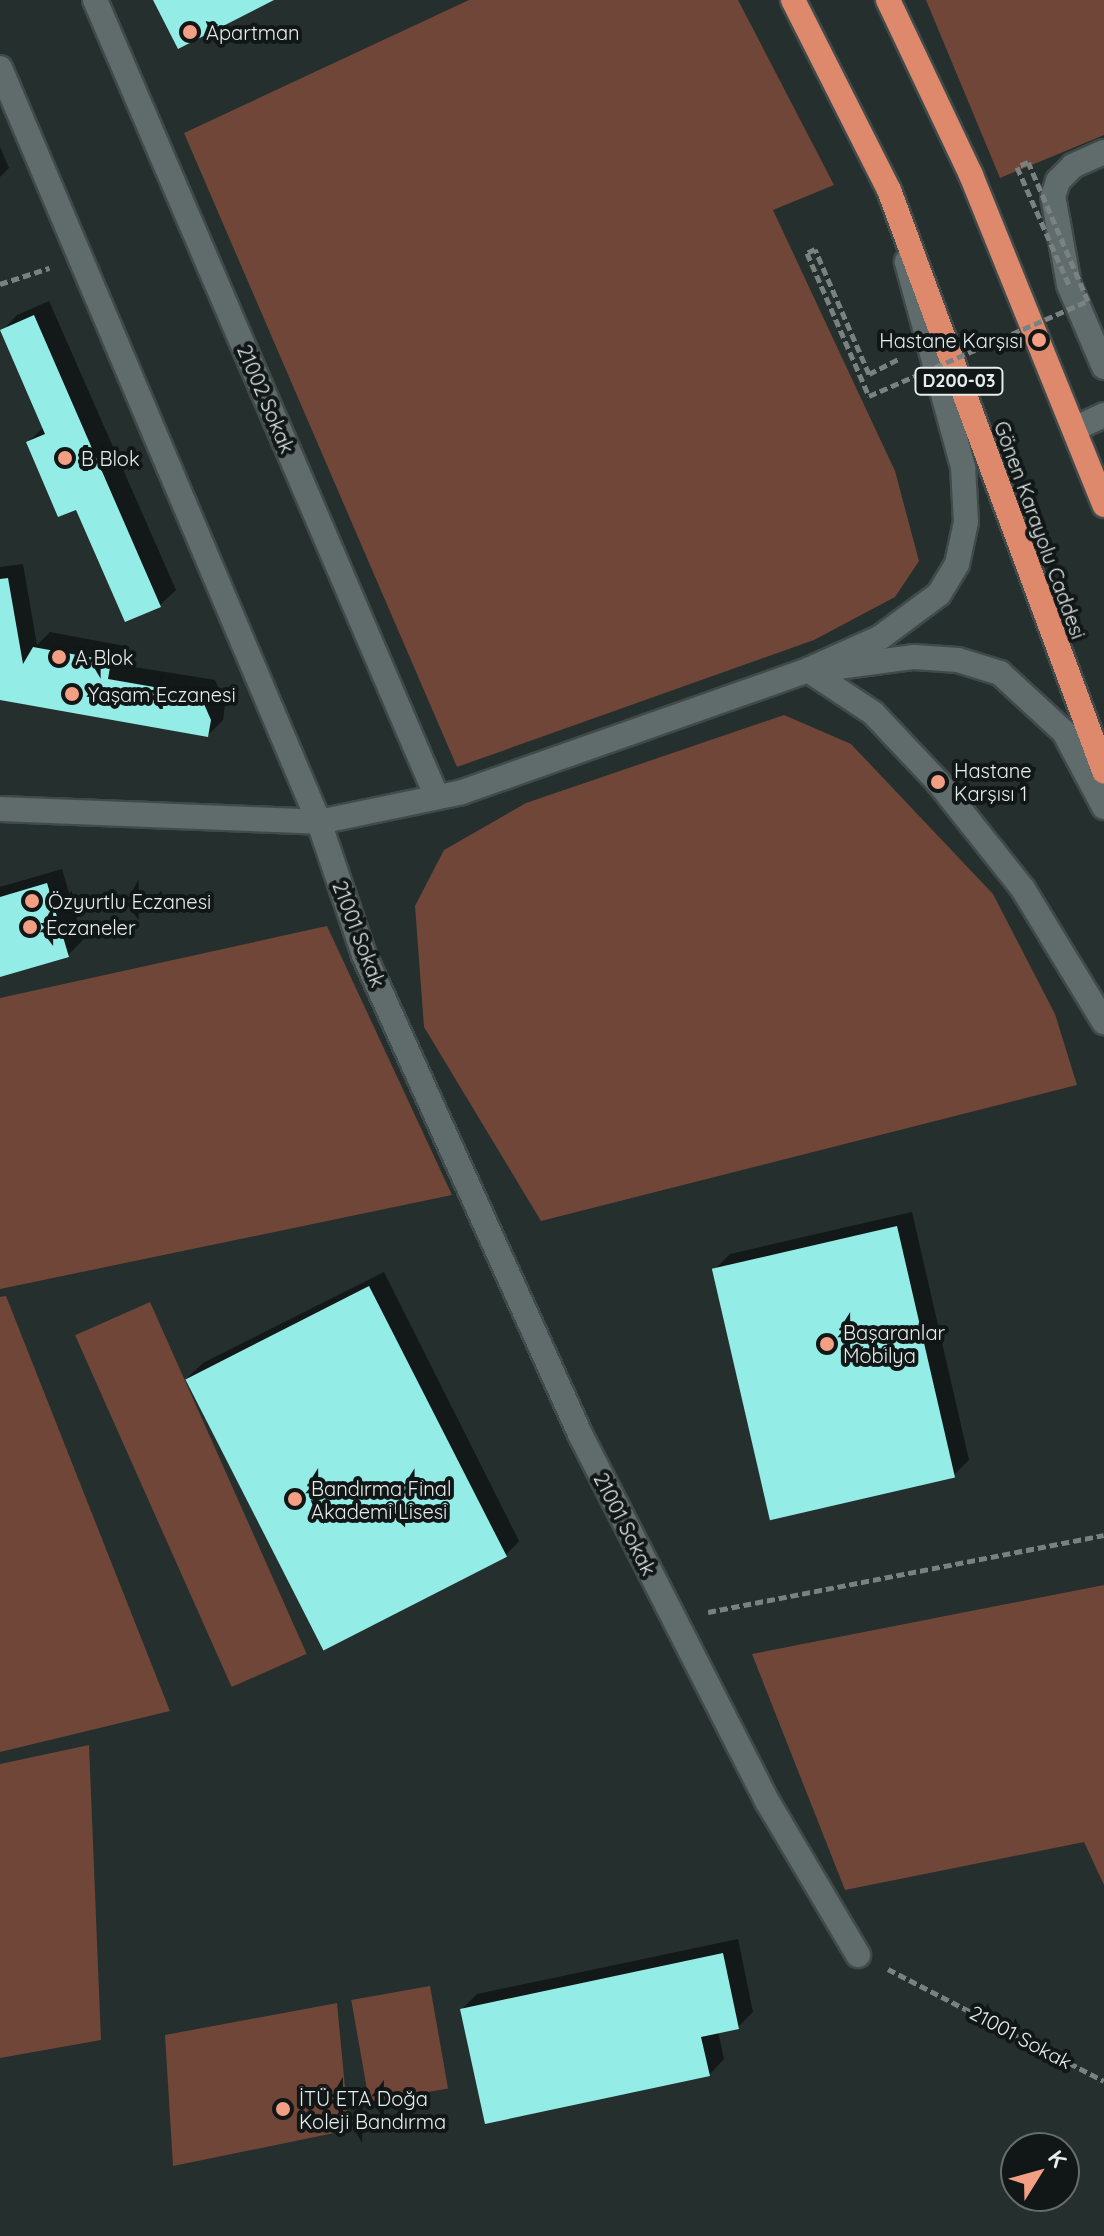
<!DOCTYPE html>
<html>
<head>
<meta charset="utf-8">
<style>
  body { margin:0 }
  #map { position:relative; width:1104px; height:2236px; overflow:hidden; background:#242f2e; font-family:Quicksand,sans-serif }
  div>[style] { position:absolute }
  .green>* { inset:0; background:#704638; transform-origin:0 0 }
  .shadow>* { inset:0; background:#0007 }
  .building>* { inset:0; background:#94ece6; transform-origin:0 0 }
  .path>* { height:5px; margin-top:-2.5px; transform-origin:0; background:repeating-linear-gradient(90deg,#798281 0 8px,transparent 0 12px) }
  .roads { filter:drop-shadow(2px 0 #414a4a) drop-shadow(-2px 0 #414a4a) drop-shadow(0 2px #414a4a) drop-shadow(0 -2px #414a4a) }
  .lane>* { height:24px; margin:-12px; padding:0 12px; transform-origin:12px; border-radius:12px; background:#606c6b }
  .secondary>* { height:24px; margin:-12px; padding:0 12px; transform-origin:12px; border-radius:12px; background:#606c6b }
  .highway>* { height:24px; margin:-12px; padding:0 12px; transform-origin:12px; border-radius:12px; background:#df896c }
  .path-bridge>* { height:5px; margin-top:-2.5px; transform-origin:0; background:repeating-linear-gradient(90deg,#798281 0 8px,transparent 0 12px) }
  .dots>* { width:22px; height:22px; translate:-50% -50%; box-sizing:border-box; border:4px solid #111616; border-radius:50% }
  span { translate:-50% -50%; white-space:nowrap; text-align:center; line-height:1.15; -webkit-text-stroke:8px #111616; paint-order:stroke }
  .shield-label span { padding:2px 6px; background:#111616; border:2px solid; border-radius:6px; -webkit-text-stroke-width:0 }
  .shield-label { font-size:18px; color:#e6edec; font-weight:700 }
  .poi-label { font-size:20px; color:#e6edec }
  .left { translate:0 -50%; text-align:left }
  .right { translate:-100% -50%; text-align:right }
  .street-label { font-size:20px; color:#e6edec }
  .north { position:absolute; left:1000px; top:2132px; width:80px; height:80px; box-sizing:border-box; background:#111616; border:2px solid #666c6c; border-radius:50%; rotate:53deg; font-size:22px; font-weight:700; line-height:32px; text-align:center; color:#e6edec }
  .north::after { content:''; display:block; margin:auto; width:28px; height:36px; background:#f39f83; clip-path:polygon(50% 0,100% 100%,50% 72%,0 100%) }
</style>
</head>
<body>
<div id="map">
  <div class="green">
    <i style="clip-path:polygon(469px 0,738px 0,834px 185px,773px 210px,895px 471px,919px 561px,895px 597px,814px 640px,457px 767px,184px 133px)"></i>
    <i style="clip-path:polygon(926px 0,1104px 0,1104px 135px,1000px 178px)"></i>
    <i style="clip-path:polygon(784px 715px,851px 744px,993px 894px,1055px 1014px,1077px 1085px,541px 1221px,424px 1027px,415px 906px,444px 850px,526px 803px)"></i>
    <i style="clip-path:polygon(327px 926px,452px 1195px,0 1289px,0 998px)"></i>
    <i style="clip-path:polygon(6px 1296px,170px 1711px,0 1752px,0 1297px)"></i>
    <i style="left:150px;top:1302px;width:385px;height:82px;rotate:66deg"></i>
    <i style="clip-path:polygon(1104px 1585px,1104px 1885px,1084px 1842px,845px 1890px,752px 1654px)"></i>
    <i style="clip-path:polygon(89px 1745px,101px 2040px,0 2058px,0 1764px)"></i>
    <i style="left:430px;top:1986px;width:104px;height:80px;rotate:80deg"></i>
    <i style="clip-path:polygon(337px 2003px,349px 2130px,173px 2166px,165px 2035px)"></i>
  </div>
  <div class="shadow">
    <i style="clip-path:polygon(0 147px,9px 168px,0 177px)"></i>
    <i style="clip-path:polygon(49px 301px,176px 590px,160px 605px,126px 620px,77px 507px,28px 442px,44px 427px,2px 331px,17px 315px)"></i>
    <i style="clip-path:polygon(23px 564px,37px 645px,50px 632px,125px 646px,122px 665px,215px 680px,225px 704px,223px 720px,208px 735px,0 698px,0 567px)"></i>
    <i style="clip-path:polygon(62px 869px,83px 940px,68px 955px,0 975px,0 887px)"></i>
    <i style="clip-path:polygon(912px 1212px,969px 1460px,954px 1475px,714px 1270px,730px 1254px)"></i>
    <i style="clip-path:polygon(384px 1272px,519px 1541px,504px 1557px,187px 1378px,203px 1363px)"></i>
    <i style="clip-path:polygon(738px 1939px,753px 2012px,738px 2027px,718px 2031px,724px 2059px,709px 2075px,462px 2009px,477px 1994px)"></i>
  </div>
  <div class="building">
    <i style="clip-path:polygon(153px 0,274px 0,178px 49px)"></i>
    <i style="clip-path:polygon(34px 315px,161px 607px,125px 622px,76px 510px,58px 517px,26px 442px,45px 434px,0 330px)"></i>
    <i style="clip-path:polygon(8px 578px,23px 664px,33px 647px,111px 661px,108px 679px,200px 695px,211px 720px,208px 737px,0 700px,0 579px)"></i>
    <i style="clip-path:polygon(47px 883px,69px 957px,0 977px,0 897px)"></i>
    <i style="left:897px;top:1226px;width:258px;height:190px;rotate:77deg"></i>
    <i style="left:369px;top:1286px;width:304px;height:206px;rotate:63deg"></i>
    <i style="clip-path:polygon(723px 1953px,739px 2029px,701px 2037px,710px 2076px,485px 2124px,460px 2009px)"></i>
  </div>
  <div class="path">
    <i style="left:0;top:284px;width:52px;rotate:-18.1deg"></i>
    <i style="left:869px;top:374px;width:35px;rotate:-27deg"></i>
    <i style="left:708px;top:1612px;width:403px;rotate:-11deg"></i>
    <i style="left:888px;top:1969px;width:243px;rotate:27.4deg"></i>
  </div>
  <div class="roads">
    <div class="lane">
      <i style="left:95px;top:0;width:867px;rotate:66.78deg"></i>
      <i style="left:0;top:68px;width:819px;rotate:67.07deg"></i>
      <i style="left:319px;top:822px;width:140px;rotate:71.3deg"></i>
      <i style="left:364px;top:955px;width:528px;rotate:65.72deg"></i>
      <i style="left:581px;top:1436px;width:410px;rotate:63deg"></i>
      <i style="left:767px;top:1801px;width:179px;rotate:59.4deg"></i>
      <i style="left:1104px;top:152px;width:34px;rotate:156deg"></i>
      <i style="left:1073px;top:166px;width:21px;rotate:135deg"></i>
      <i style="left:1058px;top:181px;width:16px;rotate:108deg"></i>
      <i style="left:1053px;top:196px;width:90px;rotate:79.8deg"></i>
      <i style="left:1069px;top:285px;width:89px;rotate:66.9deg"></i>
      <i style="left:1074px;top:429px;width:33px;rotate:-25deg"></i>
    </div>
    <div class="secondary">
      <i style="left:830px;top:668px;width:85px;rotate:-7.5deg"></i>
      <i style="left:914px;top:657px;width:44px;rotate:3.9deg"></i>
      <i style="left:958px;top:660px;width:44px;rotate:17.2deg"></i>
      <i style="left:1000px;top:673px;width:87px;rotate:42.7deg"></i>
      <i style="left:1064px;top:732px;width:85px;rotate:61.9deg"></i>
      <i style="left:808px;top:670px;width:78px;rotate:33.5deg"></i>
      <i style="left:873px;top:713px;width:95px;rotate:46.7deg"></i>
      <i style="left:938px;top:782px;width:137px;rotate:51.5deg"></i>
      <i style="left:1023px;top:889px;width:156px;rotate:58.7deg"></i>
      <i style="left:0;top:809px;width:319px;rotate:2.3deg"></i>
      <i style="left:319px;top:822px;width:146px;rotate:-11.8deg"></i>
      <i style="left:462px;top:792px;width:367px;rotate:-19.4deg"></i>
      <i style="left:808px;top:670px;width:80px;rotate:-24.3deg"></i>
      <i style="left:881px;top:637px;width:72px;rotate:-36.6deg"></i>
      <i style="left:939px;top:594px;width:35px;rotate:-59deg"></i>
      <i style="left:957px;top:564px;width:43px;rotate:-77.9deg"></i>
      <i style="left:966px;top:522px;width:55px;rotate:-93.1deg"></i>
      <i style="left:963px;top:467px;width:213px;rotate:-105.3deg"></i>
    </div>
    <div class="highway">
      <i style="left:793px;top:0;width:213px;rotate:63.2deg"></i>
      <i style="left:889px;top:190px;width:620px;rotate:69.69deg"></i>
      <i style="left:888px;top:0;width:194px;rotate:64.6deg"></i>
      <i style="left:971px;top:175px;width:356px;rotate:68deg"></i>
    </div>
  </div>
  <div class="path-bridge">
    <i style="left:869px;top:374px;width:136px;rotate:-113.4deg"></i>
    <i style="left:815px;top:249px;width:9px;rotate:153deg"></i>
    <i style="left:807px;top:253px;width:156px;rotate:66.6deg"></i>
    <i style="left:869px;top:396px;width:239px;rotate:-23.5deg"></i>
    <i style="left:1088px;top:301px;width:151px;rotate:-113.3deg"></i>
    <i style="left:1028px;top:162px;width:12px;rotate:156deg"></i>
    <i style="left:1017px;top:167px;width:129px;rotate:66.2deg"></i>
  </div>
  <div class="dots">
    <i style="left:190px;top:32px;background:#f39f83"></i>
    <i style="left:1039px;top:340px;background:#f39f83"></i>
    <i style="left:65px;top:458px;background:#f39f83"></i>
    <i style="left:59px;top:657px;background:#f39f83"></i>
    <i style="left:72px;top:694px;background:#f39f83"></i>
    <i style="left:938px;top:782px;background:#f39f83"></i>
    <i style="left:32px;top:901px;background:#f39f83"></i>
    <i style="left:30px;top:927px;background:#f39f83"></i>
    <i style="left:827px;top:1344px;background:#f39f83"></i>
    <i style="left:295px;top:1499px;background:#f39f83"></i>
    <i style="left:283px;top:2109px;background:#f39f83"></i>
  </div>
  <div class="shield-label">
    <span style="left:959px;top:381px">D200-03</span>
  </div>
  <div class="poi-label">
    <span class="left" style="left:206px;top:32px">Apartman</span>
    <span class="right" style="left:1023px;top:340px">Hastane Karşısı</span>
    <span class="left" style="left:81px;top:458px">B Blok</span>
    <span class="left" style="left:75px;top:657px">A Blok</span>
    <span class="left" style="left:88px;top:694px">Yaşam Eczanesi</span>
    <span class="left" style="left:954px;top:782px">Hastane<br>Karşısı 1</span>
    <span class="left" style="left:48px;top:901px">Özyurtlu Eczanesi</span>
    <span class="left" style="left:46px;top:927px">Eczaneler</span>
    <span class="left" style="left:843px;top:1344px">Başaranlar<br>Mobilya</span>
    <span class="left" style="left:311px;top:1500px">Bandırma Final<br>Akademi Lisesi</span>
    <span class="left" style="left:299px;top:2110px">İTÜ ETA Doğa<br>Koleji Bandırma</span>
  </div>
  <div class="street-label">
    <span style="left:266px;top:399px;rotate:67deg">21002 Sokak</span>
    <span style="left:1040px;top:530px;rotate:70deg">Gönen Karayolu Caddesi</span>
    <span style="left:359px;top:934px;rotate:69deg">21001 Sokak</span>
    <span style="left:625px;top:1524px;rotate:63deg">21001 Sokak</span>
    <span style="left:1021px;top:2037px;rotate:28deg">21001 Sokak</span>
  </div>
  <div class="north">K</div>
</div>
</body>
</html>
